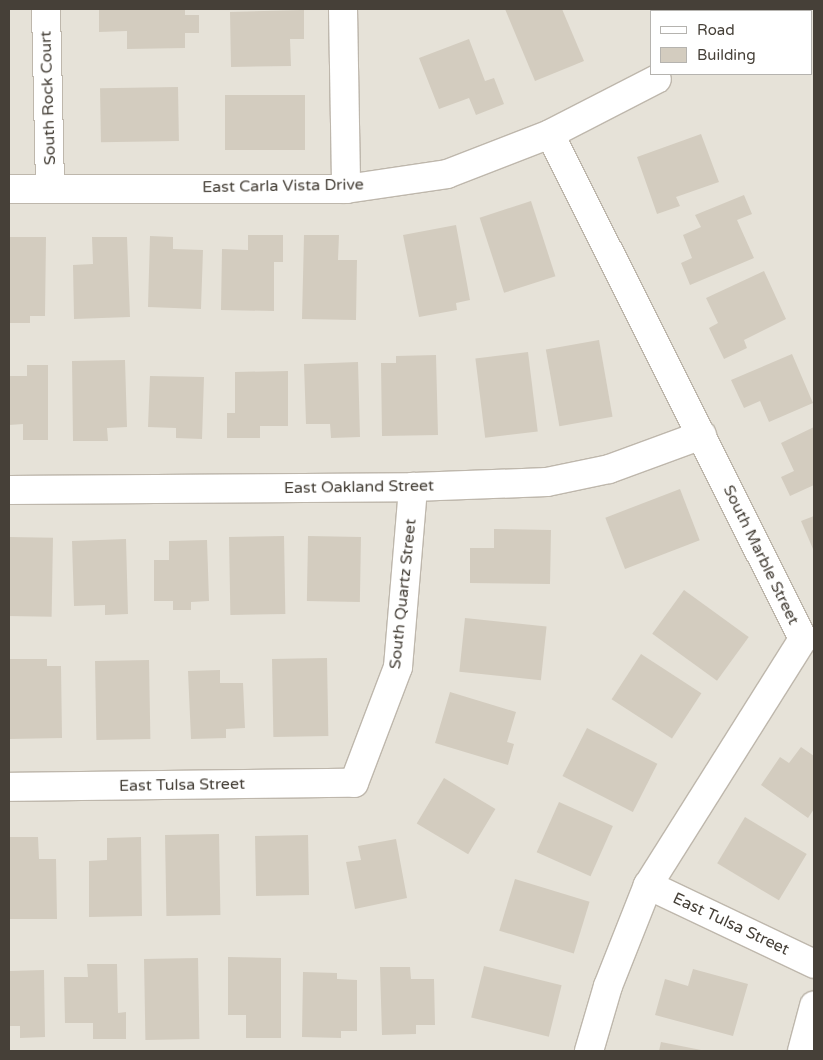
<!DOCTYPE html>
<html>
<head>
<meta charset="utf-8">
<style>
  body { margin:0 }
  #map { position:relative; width:823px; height:1060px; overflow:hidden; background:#f3f0e9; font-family:"Varela Round",sans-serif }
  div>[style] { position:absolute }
  .residential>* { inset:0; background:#e6e2d8 }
  .building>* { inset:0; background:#d3ccbf; transform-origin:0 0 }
  .roads { filter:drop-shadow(1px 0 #beb7ac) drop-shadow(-1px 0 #beb7ac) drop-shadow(0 1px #beb7ac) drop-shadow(0 -1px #beb7ac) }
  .minor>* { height:28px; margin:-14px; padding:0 14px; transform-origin:14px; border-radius:14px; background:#fff }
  span { translate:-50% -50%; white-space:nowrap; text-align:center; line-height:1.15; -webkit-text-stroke:5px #fff; paint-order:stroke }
  .street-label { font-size:16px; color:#464038 }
  .frame { position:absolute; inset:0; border:10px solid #464038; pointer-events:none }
  .legend { position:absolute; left:650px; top:10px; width:162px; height:65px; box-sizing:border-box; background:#fff; border:1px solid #b5b3af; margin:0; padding:6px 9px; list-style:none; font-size:15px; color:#464038 }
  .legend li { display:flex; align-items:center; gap:10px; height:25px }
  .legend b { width:25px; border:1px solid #b5b3af }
</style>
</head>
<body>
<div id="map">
  <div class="residential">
    <i style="clip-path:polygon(evenodd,9px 9px,814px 9px,814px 1051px,9px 1051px,9px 9px,652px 11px,812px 11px,812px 74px,652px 74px,652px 11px)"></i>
  </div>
  <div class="building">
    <i style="clip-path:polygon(99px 9px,185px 9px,185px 15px,199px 15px,199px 33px,185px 33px,185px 48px,127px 49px,127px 31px,99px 32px)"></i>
    <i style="clip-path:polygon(505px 9px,562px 9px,584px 61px,535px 81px)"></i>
    <i style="clip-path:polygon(304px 10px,304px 39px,290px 39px,291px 66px,231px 67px,230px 12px)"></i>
    <i style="clip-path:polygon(469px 39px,485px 81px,494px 78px,504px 104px,476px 115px,469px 98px,439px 109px,419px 58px)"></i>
    <i style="left:178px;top:87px;width:54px;height:78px;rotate:89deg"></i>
    <i style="left:305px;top:95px;width:55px;height:80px;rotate:90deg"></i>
    <i style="clip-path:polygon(701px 134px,719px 182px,676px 197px,680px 206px,657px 214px,637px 157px)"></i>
    <i style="clip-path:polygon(744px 195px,752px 214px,737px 220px,754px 258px,690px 285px,681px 263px,692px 258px,683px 235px,701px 227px,695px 215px)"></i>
    <i style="left:531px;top:201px;width:79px;height:54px;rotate:72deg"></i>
    <i style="clip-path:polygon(456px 225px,470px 300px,456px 303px,457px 310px,419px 317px,403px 235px)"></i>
    <i style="clip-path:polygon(248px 235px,283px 235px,283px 262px,274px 262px,274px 311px,221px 310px,222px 249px,248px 250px)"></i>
    <i style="clip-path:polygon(304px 235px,339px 235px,338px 260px,357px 260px,356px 320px,302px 319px)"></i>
    <i style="clip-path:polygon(150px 236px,173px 237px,173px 249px,203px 250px,201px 309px,148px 307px)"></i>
    <i style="clip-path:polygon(9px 237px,46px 237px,45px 316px,30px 316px,30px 323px,9px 323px)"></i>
    <i style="clip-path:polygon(92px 237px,127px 237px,130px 317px,74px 319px,73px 265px,93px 264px)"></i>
    <i style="clip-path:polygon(764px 271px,786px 319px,744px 340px,747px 348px,724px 359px,709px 328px,718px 323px,706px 298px)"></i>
    <i style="left:599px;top:340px;width:78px;height:54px;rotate:80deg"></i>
    <i style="left:528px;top:352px;width:80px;height:53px;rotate:83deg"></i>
    <i style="clip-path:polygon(792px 354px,813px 403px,769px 422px,760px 401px,744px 408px,731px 380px)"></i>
    <i style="clip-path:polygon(436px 355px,438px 435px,382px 436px,381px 363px,396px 363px,396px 356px)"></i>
    <i style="clip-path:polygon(125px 360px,127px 427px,107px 428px,108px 441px,73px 441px,72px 361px)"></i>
    <i style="clip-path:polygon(358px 362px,360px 437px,331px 438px,330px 424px,306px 424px,304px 364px)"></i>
    <i style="clip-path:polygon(27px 365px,48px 365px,48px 440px,23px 440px,23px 424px,9px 425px,9px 376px,27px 376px)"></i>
    <i style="clip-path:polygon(288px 371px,288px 426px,260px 426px,260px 438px,227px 438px,227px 413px,235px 413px,235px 372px)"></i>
    <i style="clip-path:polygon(150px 376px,204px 377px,202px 439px,176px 438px,176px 428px,148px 427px)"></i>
    <i style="clip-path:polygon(814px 427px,814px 485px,790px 496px,781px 477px,794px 471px,781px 443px)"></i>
    <i style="left:680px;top:489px;width:55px;height:80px;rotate:69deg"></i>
    <i style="clip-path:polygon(814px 516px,814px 549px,813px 549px,801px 521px)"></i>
    <i style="clip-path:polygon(494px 529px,551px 530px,550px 584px,470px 583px,470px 548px,494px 548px)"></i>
    <i style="left:284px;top:536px;width:78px;height:55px;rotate:89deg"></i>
    <i style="left:308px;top:536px;width:53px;height:65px;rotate:1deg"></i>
    <i style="left:9px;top:537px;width:44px;height:79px;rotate:1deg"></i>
    <i style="clip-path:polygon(126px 539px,128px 614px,105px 615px,105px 605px,74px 606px,72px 541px)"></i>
    <i style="clip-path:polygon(207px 540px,209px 601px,191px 602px,191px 610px,173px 610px,173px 601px,154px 601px,154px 560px,169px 560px,169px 541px)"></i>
    <i style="left:684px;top:590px;width:80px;height:54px;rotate:36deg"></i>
    <i style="left:465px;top:618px;width:82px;height:54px;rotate:6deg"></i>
    <i style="left:641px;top:654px;width:72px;height:54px;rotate:33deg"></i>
    <i style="left:327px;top:658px;width:78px;height:55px;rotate:89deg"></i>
    <i style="clip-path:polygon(9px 659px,47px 659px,47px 666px,61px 666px,62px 738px,9px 739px)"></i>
    <i style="left:149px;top:660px;width:79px;height:54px;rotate:89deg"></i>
    <i style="clip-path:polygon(220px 670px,220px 683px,243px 683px,245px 728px,226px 729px,226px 738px,191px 739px,188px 671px)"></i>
    <i style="clip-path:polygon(450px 692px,516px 712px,507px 742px,514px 744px,508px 765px,435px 743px)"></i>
    <i style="left:587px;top:728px;width:79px;height:54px;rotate:27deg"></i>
    <i style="clip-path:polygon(801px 747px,814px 756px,814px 809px,808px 818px,761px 785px,780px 757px,789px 763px)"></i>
    <i style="left:444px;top:778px;width:60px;height:53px;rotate:31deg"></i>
    <i style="left:559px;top:802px;width:59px;height:55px;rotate:24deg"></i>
    <i style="left:745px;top:817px;width:72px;height:54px;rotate:31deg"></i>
    <i style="left:219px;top:834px;width:81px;height:54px;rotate:89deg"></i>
    <i style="left:308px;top:835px;width:60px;height:53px;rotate:89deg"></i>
    <i style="clip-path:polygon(9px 837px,38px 837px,39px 859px,56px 859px,57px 919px,9px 919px)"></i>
    <i style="clip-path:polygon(141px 837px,142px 916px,89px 917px,89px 861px,107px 860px,107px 838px)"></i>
    <i style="clip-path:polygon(396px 839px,407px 898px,355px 909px,346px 862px,361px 860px,358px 846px)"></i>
    <i style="left:515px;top:879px;width:78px;height:54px;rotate:17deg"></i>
    <i style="clip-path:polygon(228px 957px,281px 958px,281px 1038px,246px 1038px,246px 1015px,228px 1015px)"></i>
    <i style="left:198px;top:958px;width:81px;height:54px;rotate:89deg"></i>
    <i style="clip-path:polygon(87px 964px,117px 964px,118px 1013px,126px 1012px,126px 1039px,93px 1039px,93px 1023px,65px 1023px,64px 977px,88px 977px)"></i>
    <i style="left:484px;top:966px;width:80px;height:53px;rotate:14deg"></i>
    <i style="clip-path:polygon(380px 967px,410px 967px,411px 979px,434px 979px,435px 1025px,416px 1025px,416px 1034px,382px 1035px)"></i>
    <i style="clip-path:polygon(693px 969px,748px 984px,733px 1036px,655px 1015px,665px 979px,688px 986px)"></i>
    <i style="clip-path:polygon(44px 970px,45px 1037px,20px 1038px,20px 1026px,9px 1026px,9px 971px)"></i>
    <i style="clip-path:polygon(303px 972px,337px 973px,337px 979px,357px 980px,357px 1031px,341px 1031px,341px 1038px,302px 1037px)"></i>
    <i style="clip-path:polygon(661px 1042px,701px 1050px,701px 1051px,659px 1051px)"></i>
  </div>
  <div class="roads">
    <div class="minor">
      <i style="left:46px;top:9px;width:178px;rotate:88.7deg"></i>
      <i style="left:343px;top:9px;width:180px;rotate:89deg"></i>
      <i style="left:550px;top:134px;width:565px;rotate:63.39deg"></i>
      <i style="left:803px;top:639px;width:291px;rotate:122.2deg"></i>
      <i style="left:648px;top:885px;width:109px;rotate:111.6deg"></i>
      <i style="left:608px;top:986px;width:68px;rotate:106.3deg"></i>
      <i style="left:9px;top:189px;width:337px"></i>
      <i style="left:346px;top:189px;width:102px;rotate:-8.4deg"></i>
      <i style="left:447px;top:174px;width:110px;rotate:-21.2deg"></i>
      <i style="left:550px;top:134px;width:120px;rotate:-27.2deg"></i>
      <i style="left:9px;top:490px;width:404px;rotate:-0.4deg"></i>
      <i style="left:413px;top:487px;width:134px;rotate:-2.1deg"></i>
      <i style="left:547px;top:482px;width:63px;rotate:-11.8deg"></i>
      <i style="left:609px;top:469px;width:99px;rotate:-20.1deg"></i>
      <i style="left:9px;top:787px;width:345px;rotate:-0.7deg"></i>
      <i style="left:354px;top:783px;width:124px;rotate:-69.2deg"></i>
      <i style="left:398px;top:667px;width:181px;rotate:-85.2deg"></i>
      <i style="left:648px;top:885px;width:184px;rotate:25.4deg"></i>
      <i style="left:802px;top:1051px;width:47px;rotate:-75.1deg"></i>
    </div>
  </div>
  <div class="street-label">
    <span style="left:48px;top:98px;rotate:-92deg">South Rock Court</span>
    <span style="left:283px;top:186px;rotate:-1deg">East Carla Vista Drive</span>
    <span style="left:359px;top:487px;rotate:-1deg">East Oakland Street</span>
    <span style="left:761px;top:555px;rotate:64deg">South Marble Street</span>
    <span style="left:403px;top:594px;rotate:-84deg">South Quartz Street</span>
    <span style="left:182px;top:785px;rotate:-1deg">East Tulsa Street</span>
    <span style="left:731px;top:924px;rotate:25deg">East Tulsa Street</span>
  </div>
  <div class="frame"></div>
  <ul class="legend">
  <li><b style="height:6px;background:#fff"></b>Road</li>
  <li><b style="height:14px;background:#d3ccbf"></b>Building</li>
  </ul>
</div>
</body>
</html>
